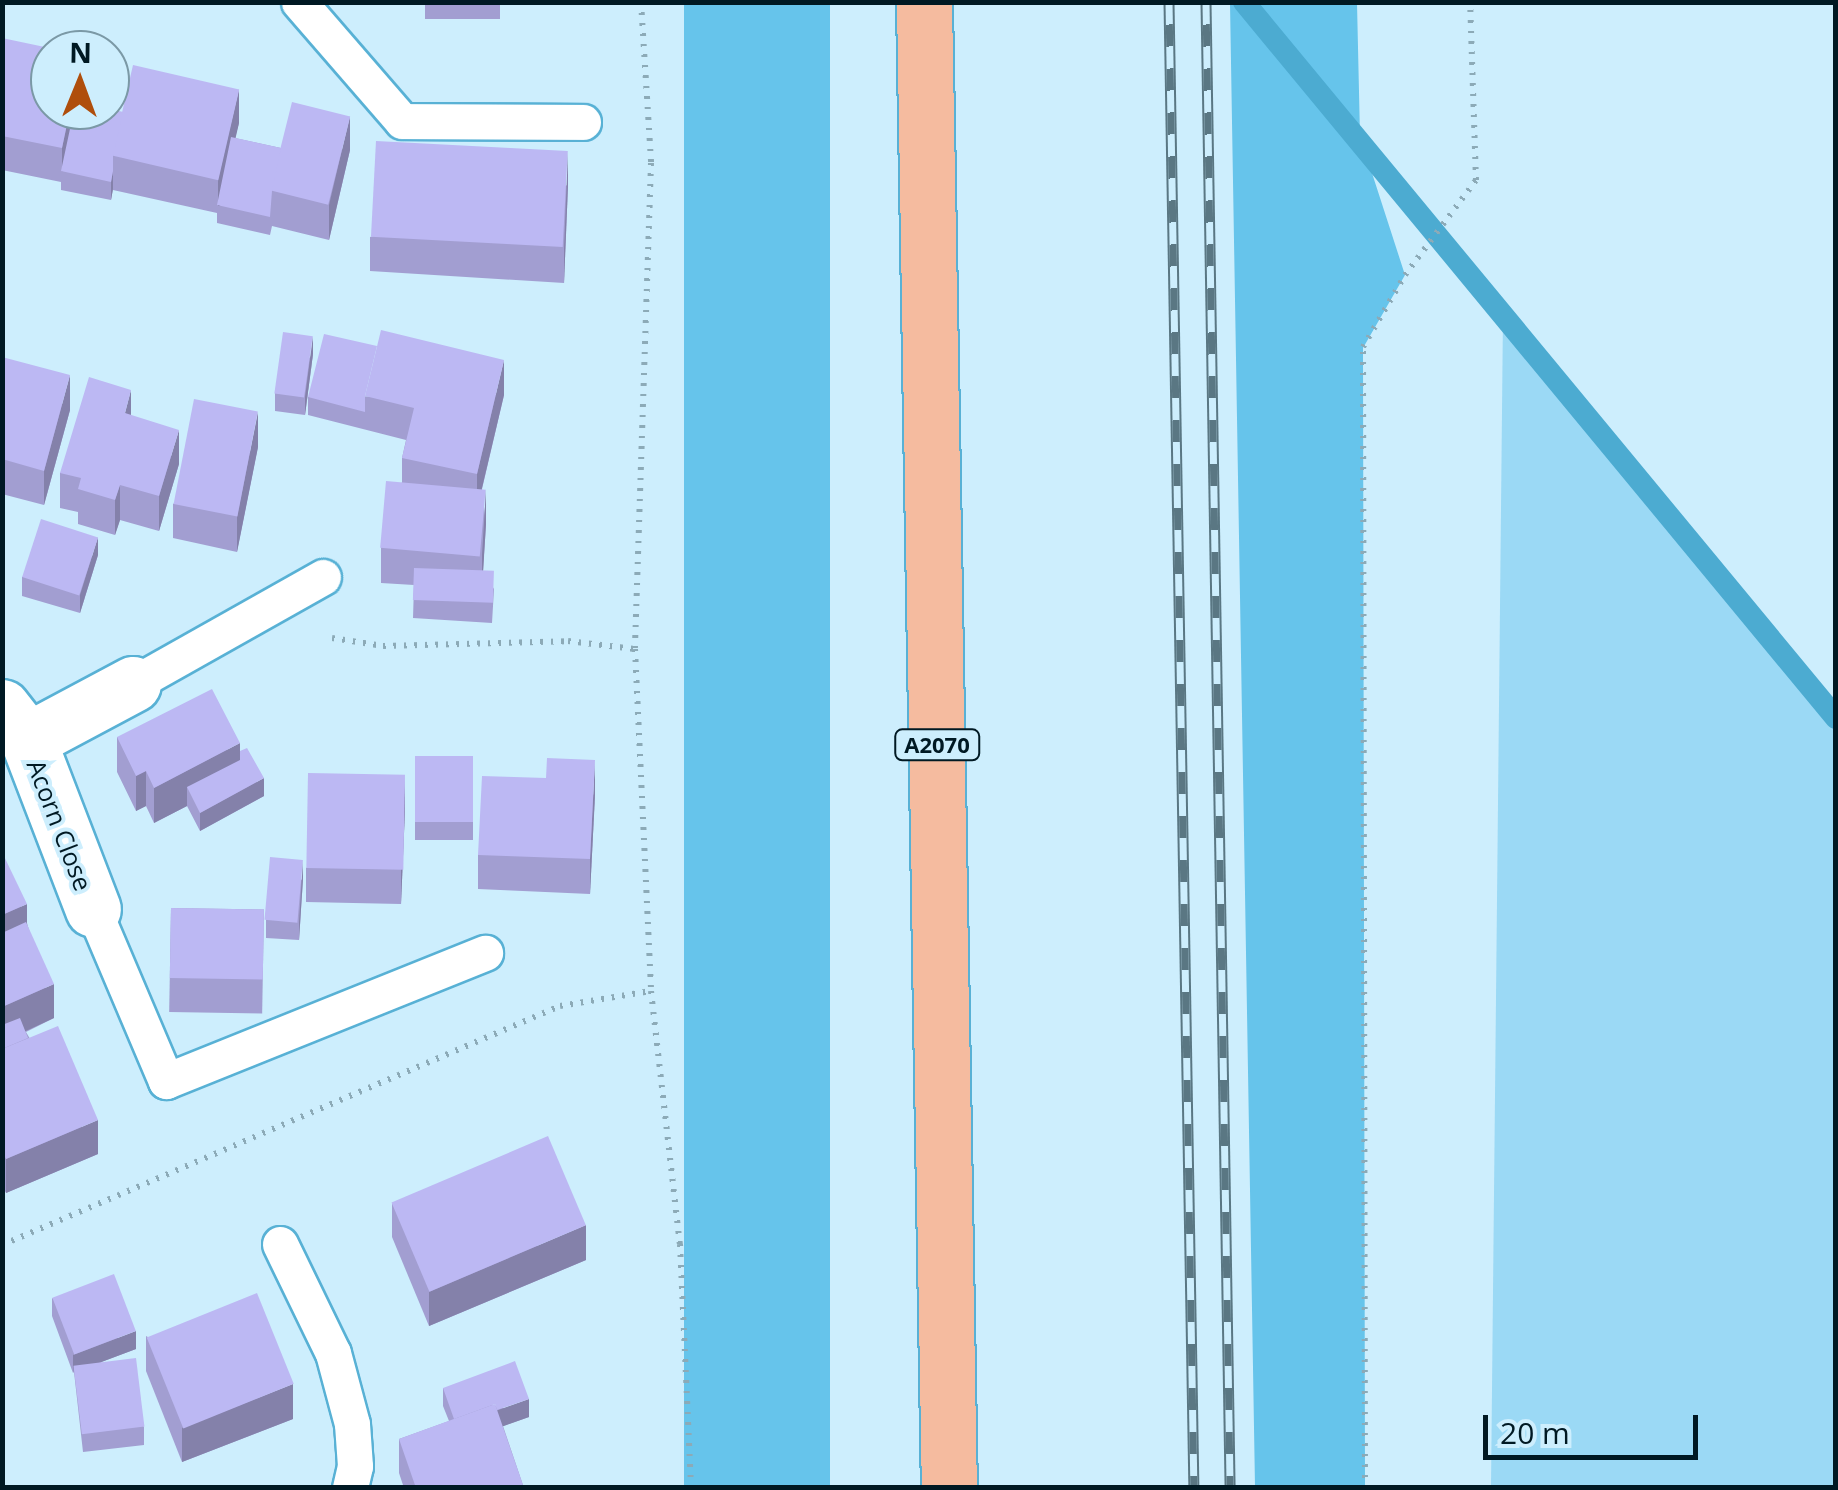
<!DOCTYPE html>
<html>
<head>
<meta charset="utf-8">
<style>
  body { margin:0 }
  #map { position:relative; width:1838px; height:1490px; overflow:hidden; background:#cdeefd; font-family:"Open Sans",sans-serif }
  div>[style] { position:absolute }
  .green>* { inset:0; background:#9bd9f5 }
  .forest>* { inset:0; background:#66c4eb; transform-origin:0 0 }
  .stream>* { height:22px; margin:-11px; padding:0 11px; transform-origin:11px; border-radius:11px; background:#4cabd1 }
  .path>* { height:6px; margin-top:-3px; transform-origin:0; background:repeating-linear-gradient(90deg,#8caab7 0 2.5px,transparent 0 10.5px) }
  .roads { filter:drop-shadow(2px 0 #58b1d5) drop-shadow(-2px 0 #58b1d5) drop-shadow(0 2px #58b1d5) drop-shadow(0 -2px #58b1d5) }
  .lane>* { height:35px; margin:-17.5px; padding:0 17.5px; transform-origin:17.5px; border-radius:17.5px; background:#fff }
  .street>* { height:55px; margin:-27.5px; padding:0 27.5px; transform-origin:27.5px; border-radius:27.5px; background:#fff }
  .highway>* { height:55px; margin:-27.5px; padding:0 27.5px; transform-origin:27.5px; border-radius:27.5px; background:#f5bb9f }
  .rail>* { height:11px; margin-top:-5.5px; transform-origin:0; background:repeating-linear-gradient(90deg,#cdeefd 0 22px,#5a7783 0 44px); box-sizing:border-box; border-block:2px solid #5a7783 }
  .wall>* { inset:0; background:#a29ed1; transform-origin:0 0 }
  .shaded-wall>* { inset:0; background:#8481aa }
  .building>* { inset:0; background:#bcb8f3; transform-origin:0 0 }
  span { translate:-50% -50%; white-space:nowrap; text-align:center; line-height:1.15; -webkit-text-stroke:8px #cdeefd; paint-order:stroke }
  .shield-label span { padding:2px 8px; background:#cdeefd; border:2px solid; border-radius:8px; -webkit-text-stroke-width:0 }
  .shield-label { font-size:22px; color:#001923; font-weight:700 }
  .street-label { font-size:25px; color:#001923 }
  .frame { position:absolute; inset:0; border:5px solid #001923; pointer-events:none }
  .north { position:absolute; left:30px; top:30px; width:100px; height:100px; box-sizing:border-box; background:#cdeefd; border:2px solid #7b99a6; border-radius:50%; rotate:1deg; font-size:28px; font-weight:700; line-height:40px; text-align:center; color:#001923 }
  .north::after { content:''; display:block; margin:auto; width:35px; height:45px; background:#af4e0c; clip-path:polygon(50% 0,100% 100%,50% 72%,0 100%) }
  .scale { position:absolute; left:1483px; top:1415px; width:215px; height:45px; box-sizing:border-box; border:5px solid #001923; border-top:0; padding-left:12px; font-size:30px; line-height:35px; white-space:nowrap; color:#001923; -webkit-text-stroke:8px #cdeefd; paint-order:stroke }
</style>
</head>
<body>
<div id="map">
  <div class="green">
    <i style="clip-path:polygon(1503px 314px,1835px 729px,1835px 1487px,1491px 1487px)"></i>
  </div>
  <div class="forest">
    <i style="left:684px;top:3px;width:146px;height:1484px"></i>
    <i style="clip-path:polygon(1230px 3px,1357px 3px,1360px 136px,1405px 275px,1363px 348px,1365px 1487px,1255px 1487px)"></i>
  </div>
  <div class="stream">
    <i style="left:1244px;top:2px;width:929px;rotate:50.42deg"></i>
  </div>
  <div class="path">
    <i style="left:641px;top:2px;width:161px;rotate:86.4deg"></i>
    <i style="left:651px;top:163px;width:486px;rotate:91.9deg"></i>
    <i style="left:635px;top:649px;width:342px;rotate:87.3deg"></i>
    <i style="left:651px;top:991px;width:255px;rotate:83.5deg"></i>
    <i style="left:680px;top:1244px;width:244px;rotate:87.4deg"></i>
    <i style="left:332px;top:638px;width:52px;rotate:8.9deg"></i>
    <i style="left:383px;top:646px;width:185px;rotate:-1.5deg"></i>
    <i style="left:568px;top:641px;width:67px;rotate:6.8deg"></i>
    <i style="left:2px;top:1245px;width:607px;rotate:-23.19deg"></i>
    <i style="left:560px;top:1006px;width:92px;rotate:-9.4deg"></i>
    <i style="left:1365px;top:1488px;width:1141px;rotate:-90.1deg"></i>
    <i style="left:1363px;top:347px;width:83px;rotate:-59.7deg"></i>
    <i style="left:1405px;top:275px;width:119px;rotate:-53.2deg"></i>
    <i style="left:1476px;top:180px;width:178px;rotate:-91.9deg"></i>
  </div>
  <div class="roads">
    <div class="lane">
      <i style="left:299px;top:2px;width:157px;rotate:49.1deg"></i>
      <i style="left:402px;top:121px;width:181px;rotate:0.3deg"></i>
      <i style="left:133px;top:684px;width:218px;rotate:-29.4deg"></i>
      <i style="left:93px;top:909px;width:187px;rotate:67deg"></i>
      <i style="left:166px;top:1081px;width:344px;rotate:-21.9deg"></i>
      <i style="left:280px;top:1244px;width:121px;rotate:64.1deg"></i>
      <i style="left:333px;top:1353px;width:73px;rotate:75deg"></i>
      <i style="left:352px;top:1424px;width:42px;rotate:85.9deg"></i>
      <i style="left:355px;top:1466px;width:23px;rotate:103deg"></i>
    </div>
    <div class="street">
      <i style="left:2px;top:707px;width:42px;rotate:51.8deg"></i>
      <i style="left:28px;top:740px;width:181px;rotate:69deg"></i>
      <i style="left:28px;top:740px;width:119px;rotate:-28.1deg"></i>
    </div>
    <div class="highway">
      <i style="left:924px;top:2px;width:1486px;rotate:89.04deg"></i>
    </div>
  </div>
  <div class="rail">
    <i style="left:1169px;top:2px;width:1486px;rotate:89.04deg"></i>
    <i style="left:1206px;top:2px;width:1486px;rotate:89.07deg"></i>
  </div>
  <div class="wall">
    <i style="left:425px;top:2px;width:75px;height:17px"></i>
    <i style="clip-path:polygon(2px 38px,50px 110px,123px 112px,239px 123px,235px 138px,281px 148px,350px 150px,329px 240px,272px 226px,270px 235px,217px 223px,217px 213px,113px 190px,113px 189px,111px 200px,61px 190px,61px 182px,2px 170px)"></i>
    <i style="clip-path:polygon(568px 185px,564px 283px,370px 271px,370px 237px)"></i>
    <i style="clip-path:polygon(313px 354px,305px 415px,275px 411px,275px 393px)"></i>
    <i style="clip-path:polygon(2px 357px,70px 410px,44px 505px,2px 494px)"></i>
    <i style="clip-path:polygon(504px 395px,482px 489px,486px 524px,483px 571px,494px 589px,492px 623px,413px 618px,414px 585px,381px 583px,381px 548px,402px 482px,402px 458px,406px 440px,308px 415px,308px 397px)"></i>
    <i style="clip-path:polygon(131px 415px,179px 464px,159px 531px,120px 520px,115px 535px,78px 524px,78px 512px,60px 508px,60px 473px)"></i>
    <i style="clip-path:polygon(258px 447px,237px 552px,173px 538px,173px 504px)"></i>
    <i style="clip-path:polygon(98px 555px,80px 613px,22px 596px,22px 577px)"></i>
    <i style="clip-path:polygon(117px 737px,240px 751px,264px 796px,200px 831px,187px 806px,154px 823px,146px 806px,136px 811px,117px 772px)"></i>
    <i style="left:473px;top:756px;width:84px;height:58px;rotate:90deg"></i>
    <i style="clip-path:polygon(546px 778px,595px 795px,590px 894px,478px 889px,478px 855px)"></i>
    <i style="clip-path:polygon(405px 809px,401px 904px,306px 902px,306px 868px)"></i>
    <i style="clip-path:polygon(2px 852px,27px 923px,54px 1018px,26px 1032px,98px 1154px,6px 1193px,2px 1186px)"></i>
    <i style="clip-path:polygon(303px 878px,299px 940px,266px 938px,266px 920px)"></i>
    <i style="left:171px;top:908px;width:93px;height:104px;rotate:1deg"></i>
    <i style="clip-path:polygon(392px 1203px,586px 1260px,429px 1326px,392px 1237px)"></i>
    <i style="clip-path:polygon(52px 1298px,136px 1349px,101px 1362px,144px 1427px,144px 1445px,83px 1452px,74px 1372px,73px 1373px,52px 1316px)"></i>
    <i style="clip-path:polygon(146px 1336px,293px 1419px,182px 1462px,146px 1371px)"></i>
    <i style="clip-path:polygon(443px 1388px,529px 1417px,503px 1426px,524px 1488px,404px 1488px,399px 1473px,399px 1439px,449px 1421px,443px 1406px)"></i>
  </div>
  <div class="shaded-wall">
    <i style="clip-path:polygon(239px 89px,239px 123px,220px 206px,218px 206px,218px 179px)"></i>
    <i style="clip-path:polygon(70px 110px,78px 110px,62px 172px,62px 148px)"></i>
    <i style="clip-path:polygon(350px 116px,350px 150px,329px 240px,329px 205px)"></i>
    <i style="clip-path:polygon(568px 151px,568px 185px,564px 283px,564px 249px)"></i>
    <i style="clip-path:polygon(113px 171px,113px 189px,111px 200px,111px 182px)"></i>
    <i style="clip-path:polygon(313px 336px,313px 354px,305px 415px,305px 397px)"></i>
    <i style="clip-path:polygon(504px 360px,504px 395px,477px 509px,477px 474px)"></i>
    <i style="clip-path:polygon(70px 375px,70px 410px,44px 505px,44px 471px)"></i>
    <i style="clip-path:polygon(131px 390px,131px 424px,125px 413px)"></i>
    <i style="clip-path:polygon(258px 412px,258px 447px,237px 552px,237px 517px)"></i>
    <i style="clip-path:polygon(179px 430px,179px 464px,159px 531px,159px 496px)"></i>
    <i style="clip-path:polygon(120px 485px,120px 520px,115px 535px,115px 500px)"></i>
    <i style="clip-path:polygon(486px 489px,486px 524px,482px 589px,482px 555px)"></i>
    <i style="clip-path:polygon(98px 537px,98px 555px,80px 613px,80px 595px)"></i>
    <i style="clip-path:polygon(240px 743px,240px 778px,187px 787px,187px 806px,154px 823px,154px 788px)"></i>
    <i style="clip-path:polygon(595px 760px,595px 795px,590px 894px,590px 859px)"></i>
    <i style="clip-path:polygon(146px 771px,146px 806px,136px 811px,136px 776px)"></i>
    <i style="clip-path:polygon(405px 775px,405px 809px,401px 904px,401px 869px)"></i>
    <i style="clip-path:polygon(264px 778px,264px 796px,200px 831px,200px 813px)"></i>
    <i style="clip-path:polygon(303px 860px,303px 878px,299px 940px,299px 922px)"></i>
    <i style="clip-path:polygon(27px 904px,27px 939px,2px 950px,2px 915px)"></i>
    <i style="clip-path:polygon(54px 984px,54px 1018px,2px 1042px,2px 1007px)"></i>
    <i style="clip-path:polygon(98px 1120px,98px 1154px,6px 1193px,6px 1159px)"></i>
    <i style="clip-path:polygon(586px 1225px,586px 1260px,429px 1326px,429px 1292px)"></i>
    <i style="clip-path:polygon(136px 1331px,136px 1349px,75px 1372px,74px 1366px,73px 1373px,73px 1355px)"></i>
    <i style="clip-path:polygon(293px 1384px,293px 1419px,182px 1462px,182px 1428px)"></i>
    <i style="clip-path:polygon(529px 1399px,529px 1417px,457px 1443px,457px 1425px)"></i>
  </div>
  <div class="building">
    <i style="clip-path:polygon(2px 38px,59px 50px,50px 50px,50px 110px,70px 110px,62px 148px,2px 136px)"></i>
    <i style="left:133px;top:65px;width:109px;height:93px;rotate:13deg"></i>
    <i style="left:292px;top:102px;width:60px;height:91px;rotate:14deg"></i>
    <i style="clip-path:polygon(110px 109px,123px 112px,113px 156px,113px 171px,111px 182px,61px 171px,74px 110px)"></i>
    <i style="clip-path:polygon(231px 137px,281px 148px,272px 191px,270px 217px,217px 205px)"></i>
    <i style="left:376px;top:141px;width:192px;height:96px;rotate:3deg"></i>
    <i style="clip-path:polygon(381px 330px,504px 360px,477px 474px,402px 458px,414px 408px,365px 396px)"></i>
    <i style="left:283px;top:332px;width:30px;height:62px;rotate:8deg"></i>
    <i style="clip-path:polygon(324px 334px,377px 346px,365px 396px,365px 412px,308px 397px)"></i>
    <i style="clip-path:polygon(2px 357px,70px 375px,44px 471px,2px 459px)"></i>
    <i style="clip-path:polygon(89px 377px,131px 390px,125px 413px,179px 430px,159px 496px,120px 485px,115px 500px,78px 489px,81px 478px,60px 473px)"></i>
    <i style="left:194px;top:399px;width:65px;height:107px;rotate:11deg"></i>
    <i style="left:386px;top:481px;width:100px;height:67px;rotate:5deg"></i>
    <i style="left:41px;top:519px;width:60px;height:61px;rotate:18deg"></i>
    <i style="left:414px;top:568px;width:80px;height:32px;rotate:2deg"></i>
    <i style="clip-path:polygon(212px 689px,240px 743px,154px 788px,146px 771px,136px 776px,117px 737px)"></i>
    <i style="clip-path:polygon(247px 748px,264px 778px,200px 813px,187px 787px,240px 760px,240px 751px)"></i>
    <i style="left:473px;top:756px;width:66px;height:58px;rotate:90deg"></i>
    <i style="clip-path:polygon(547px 758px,595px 760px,590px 859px,478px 855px,482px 776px,546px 778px)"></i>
    <i style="left:308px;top:773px;width:97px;height:95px;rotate:1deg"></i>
    <i style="clip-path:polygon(2px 852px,27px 904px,2px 915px)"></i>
    <i style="left:270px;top:857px;width:33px;height:63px;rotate:5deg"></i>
    <i style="left:171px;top:908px;width:93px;height:70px;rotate:1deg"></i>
    <i style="clip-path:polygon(26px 922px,54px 984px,2px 1007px,2px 933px)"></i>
    <i style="clip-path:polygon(20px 1018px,28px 1038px,2px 1049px,2px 1025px)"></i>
    <i style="clip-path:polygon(58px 1026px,98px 1120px,6px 1159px,2px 1152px,2px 1049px)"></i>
    <i style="left:548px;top:1136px;width:97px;height:170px;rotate:67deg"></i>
    <i style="left:114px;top:1274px;width:61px;height:66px;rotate:69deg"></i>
    <i style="left:257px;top:1293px;width:98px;height:119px;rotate:68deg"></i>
    <i style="left:136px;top:1358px;width:69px;height:63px;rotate:83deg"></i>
    <i style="clip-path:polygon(515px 1361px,529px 1399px,497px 1410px,495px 1404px,454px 1419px,443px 1388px)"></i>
    <i style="clip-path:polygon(495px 1404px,524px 1488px,416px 1488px,399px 1439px)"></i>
  </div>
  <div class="shield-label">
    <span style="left:937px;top:745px">A2070</span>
  </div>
  <div class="street-label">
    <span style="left:60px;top:825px;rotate:69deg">Acorn Close</span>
  </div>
  <div class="frame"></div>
  <div class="north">N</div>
  <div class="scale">20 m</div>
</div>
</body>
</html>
